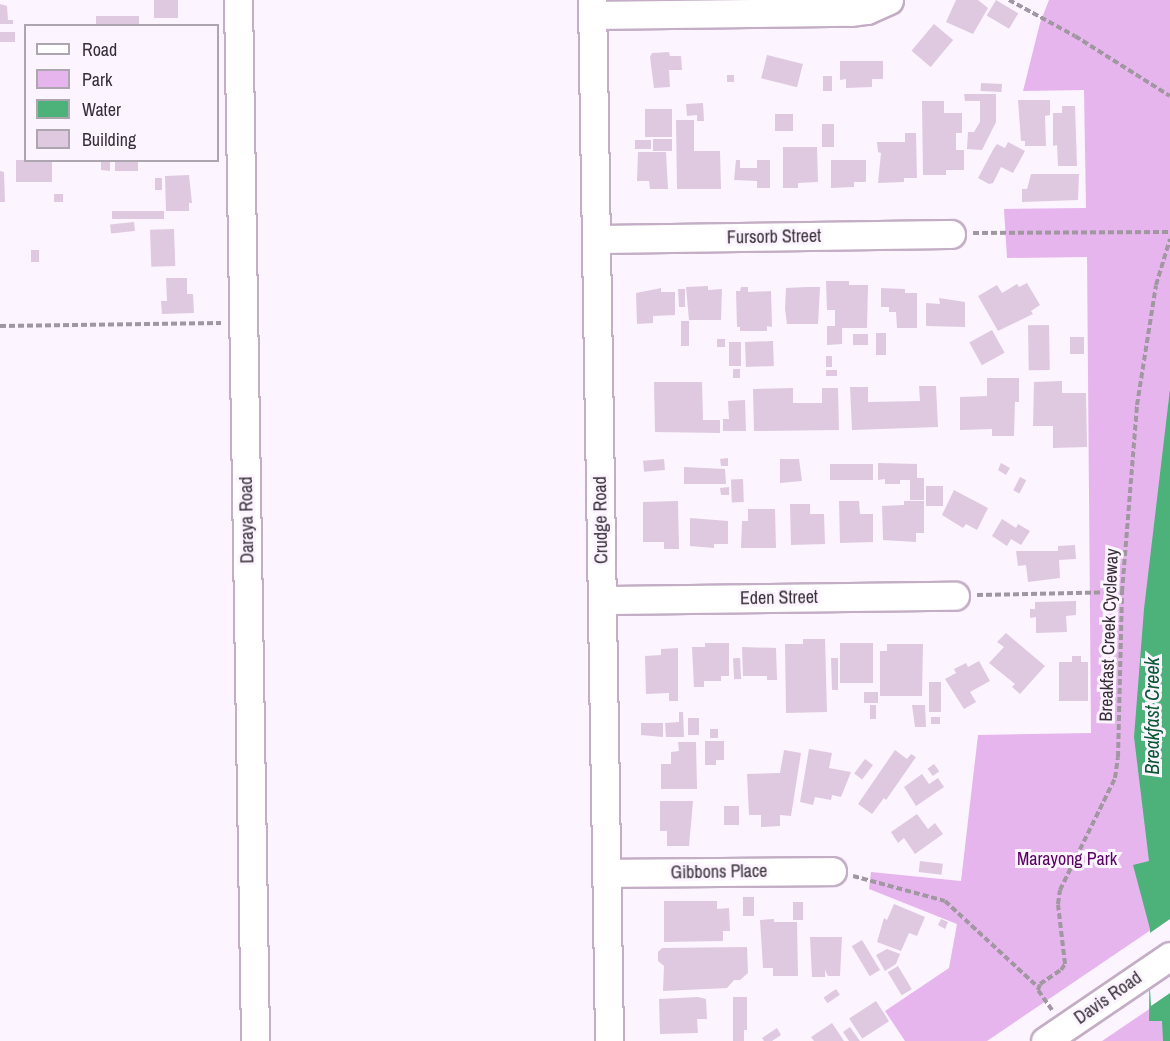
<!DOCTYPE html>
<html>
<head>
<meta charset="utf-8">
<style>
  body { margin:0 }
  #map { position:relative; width:1170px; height:1041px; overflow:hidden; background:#fcf4fe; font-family:"Archivo Narrow",sans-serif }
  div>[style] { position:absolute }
  .green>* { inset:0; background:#e7b5ee }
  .water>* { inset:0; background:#4cb27a }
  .pier>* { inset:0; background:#fcf4fe }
  .building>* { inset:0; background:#dfc9e1; transform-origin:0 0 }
  .path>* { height:4px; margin-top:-2px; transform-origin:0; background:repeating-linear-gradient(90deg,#a097a1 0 6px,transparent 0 9px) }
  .roads { filter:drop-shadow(2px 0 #c3aec5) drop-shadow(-2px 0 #c3aec5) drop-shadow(0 2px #c3aec5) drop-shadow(0 -2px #c3aec5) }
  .minor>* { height:27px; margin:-13.5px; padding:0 13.5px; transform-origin:13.5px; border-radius:13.5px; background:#fff }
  span { translate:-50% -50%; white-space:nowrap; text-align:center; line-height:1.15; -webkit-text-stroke:6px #fcf4fe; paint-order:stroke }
  .street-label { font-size:18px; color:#372e38 }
  .park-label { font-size:18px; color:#580063 }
  .water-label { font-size:20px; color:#0a5935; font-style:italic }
  .legend { position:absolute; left:24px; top:24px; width:195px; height:138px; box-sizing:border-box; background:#fcf4fe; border:2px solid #ada5af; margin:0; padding:8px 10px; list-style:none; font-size:18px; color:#372e38 }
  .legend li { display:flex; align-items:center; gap:12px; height:30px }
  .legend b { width:30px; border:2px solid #ada5af }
</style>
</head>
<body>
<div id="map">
  <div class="green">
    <i style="clip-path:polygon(1049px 0,1170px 0,1170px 917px,987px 1041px,905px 1041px,885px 1011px,949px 968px,957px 924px,869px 889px,871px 872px,961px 881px,978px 735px,1091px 733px,1087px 257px,1007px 258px,1004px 209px,1086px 208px,1084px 90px,1023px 91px,1040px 23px)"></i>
    <i style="clip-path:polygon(1170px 995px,1170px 1041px,1102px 1041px)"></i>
  </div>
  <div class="water">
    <i style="clip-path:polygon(1170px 389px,1170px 1041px,1163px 1041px,1162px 1021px,1149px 1021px,1150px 929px,1133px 865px,1149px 861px,1134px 737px,1144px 609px)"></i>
  </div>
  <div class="pier">
    <i style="clip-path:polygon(1170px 919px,1170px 993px,1151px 1006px,1147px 935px)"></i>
  </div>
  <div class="building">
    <i style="left:154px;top:0;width:24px;height:18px"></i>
    <i style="clip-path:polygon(956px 0,978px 0,988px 8px,973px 34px,946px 22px)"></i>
    <i style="left:996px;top:0;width:26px;height:18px;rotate:31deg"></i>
    <i style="clip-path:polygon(0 4px,7px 6px,8px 20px,13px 20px,13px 24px,0 24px)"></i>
    <i style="left:139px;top:16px;width:9px;height:43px;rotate:90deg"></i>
    <i style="left:934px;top:24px;width:25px;height:35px;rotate:40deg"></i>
    <i style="left:0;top:32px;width:15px;height:10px"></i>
    <i style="clip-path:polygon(669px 52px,670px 56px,681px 56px,682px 70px,669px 70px,670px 87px,654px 88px,650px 57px,652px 53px)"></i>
    <i style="left:767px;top:55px;width:37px;height:24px;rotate:14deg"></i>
    <i style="clip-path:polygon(840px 61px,883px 61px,883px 79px,872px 79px,872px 87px,846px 88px,846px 79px,840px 80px)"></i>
    <i style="left:727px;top:75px;width:7px;height:7px"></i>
    <i style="left:823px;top:76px;width:9px;height:15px"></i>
    <i style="left:981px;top:83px;width:21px;height:8px;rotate:3deg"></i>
    <i style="clip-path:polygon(964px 94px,996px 94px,996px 122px,982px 150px,967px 149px,968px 132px,974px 132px,980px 122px,980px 101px,965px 101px)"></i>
    <i style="clip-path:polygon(1018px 100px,1050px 100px,1050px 115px,1045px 116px,1046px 146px,1025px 146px,1025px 141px,1021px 141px)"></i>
    <i style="clip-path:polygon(922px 101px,944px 101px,944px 113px,962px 113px,962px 133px,956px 133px,956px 150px,964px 150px,964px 170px,946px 170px,946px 175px,923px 175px)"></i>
    <i style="clip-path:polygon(703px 103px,704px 121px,697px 121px,697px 115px,687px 116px,686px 104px)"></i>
    <i style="clip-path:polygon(1062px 106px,1075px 106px,1077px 166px,1058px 166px,1057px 145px,1053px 146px,1053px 113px,1062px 113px)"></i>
    <i style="left:645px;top:109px;width:27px;height:28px"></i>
    <i style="left:775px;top:114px;width:18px;height:17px"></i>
    <i style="clip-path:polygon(676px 120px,694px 120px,694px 151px,720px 151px,721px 189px,677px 189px)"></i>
    <i style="left:822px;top:124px;width:12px;height:23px"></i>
    <i style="clip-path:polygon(905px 133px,916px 133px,917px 178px,904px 178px,904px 182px,878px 183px,881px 153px,878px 152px,877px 142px,905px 142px)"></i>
    <i style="left:653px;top:139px;width:19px;height:12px"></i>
    <i style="left:635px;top:140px;width:16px;height:9px"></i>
    <i style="clip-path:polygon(1008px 142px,1025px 151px,1013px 173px,1001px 167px,993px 183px,989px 184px,978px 178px,994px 148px,997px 144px,1005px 148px)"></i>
    <i style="clip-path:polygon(783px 147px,817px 147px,818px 182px,798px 183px,798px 188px,783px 188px)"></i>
    <i style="clip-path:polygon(638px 152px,666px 152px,668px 189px,650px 189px,649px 181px,637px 181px)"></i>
    <i style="left:16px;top:160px;width:36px;height:22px"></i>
    <i style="clip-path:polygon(736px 160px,740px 160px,740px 168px,757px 168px,757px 160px,770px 160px,770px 188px,757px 188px,757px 181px,734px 180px)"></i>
    <i style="clip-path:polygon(831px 160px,866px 160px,866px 182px,854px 182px,854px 187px,831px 188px)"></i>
    <i style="clip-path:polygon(101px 161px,110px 162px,110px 171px,101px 170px)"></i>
    <i style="left:138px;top:162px;width:9px;height:23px;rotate:90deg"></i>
    <i style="clip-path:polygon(0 171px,4px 172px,5px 202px,0 202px)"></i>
    <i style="clip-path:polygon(1031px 174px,1079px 174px,1078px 200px,1022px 202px,1022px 189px,1027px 189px)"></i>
    <i style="clip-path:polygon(189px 175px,192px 203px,189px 203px,189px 211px,166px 211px,165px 176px)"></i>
    <i style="left:155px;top:178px;width:7px;height:12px"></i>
    <i style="left:54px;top:194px;width:9px;height:8px"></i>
    <i style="left:112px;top:211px;width:52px;height:8px"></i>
    <i style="left:134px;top:222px;width:9px;height:24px;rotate:84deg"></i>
    <i style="left:174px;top:229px;width:37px;height:24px;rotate:88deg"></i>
    <i style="left:39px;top:250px;width:12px;height:8px;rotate:90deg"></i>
    <i style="clip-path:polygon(166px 278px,187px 278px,187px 294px,193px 294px,194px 313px,162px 314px,161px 301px,167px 301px)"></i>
    <i style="clip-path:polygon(826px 281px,849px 281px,849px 285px,868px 285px,867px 328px,842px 328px,842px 344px,827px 345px,827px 326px,835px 326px,835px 310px,827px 310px)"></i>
    <i style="clip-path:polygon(1027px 283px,1040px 305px,1031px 311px,1033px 314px,998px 331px,978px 296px,997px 285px,1002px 293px,1017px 284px,1019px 287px)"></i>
    <i style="clip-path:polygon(708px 286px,708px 290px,722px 289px,721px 320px,689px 320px,686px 287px)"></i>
    <i style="clip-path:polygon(741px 287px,748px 287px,748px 292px,771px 291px,772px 327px,767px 326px,767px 331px,740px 331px,740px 327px,737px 327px,736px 291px,740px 291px)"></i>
    <i style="clip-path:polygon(807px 287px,820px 287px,818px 324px,787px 324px,785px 309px,786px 288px)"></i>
    <i style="clip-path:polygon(661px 288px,661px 292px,675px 292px,675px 315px,653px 316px,653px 323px,637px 324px,636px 293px)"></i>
    <i style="clip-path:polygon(881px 288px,905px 289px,905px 293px,917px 293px,917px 328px,897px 328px,896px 312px,889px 312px,889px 307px,881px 307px)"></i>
    <i style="clip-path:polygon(678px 289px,685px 289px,685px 307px,679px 307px)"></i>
    <i style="clip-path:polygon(939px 298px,965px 302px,965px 327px,926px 326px,926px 303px,940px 304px)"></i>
    <i style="left:681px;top:321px;width:8px;height:25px"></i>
    <i style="left:1049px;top:325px;width:45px;height:21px;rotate:89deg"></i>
    <i style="left:992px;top:330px;width:26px;height:26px;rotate:61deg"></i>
    <i style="left:876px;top:333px;width:10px;height:22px"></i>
    <i style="left:853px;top:334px;width:15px;height:11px"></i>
    <i style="left:1070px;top:337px;width:14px;height:17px"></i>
    <i style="left:717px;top:339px;width:8px;height:8px"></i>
    <i style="left:773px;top:341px;width:25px;height:28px;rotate:88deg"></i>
    <i style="left:729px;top:342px;width:12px;height:24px"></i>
    <i style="left:826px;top:356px;width:6px;height:11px"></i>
    <i style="left:733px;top:369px;width:7px;height:9px"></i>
    <i style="left:837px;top:370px;width:6px;height:11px;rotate:90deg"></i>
    <i style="clip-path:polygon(987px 378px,1019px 378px,1019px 402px,1015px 402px,1014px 436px,992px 436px,992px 429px,960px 430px,960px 397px,987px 396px)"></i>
    <i style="clip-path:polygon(1062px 381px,1062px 393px,1086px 393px,1087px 447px,1053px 448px,1053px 426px,1033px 426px,1034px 382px)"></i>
    <i style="clip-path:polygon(654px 382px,702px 382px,703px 420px,720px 420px,720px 433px,655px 432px)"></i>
    <i style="clip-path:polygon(919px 386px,936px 386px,938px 427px,852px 430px,850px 387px,868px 387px,868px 402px,920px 401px)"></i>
    <i style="clip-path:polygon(793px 388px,793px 403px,822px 403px,822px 388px,838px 388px,839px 430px,754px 431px,753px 389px)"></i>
    <i style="clip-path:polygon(745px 400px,746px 431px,723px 431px,723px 419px,729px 419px,728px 401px)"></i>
    <i style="clip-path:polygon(728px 458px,728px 466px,721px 466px,720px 459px)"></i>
    <i style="left:664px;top:459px;width:11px;height:21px;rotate:85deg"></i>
    <i style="clip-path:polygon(780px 459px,799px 459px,802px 481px,780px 483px)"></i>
    <i style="clip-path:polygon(878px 463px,917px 464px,917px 478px,924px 478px,924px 500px,910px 500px,910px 480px,900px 480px,900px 484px,885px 484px,885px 479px,878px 480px)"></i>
    <i style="clip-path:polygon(1001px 463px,1010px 468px,1006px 475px,998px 470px)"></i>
    <i style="left:873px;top:464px;width:16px;height:43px;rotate:90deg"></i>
    <i style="clip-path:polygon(684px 467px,725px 469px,726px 484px,684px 484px)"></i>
    <i style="left:1020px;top:477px;width:7px;height:15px;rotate:27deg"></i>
    <i style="left:743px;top:479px;width:23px;height:12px;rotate:88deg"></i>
    <i style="left:926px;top:486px;width:17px;height:20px"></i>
    <i style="clip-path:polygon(729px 487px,729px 495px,721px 495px,720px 488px)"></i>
    <i style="clip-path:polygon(954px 490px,988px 508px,977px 530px,966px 524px,963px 528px,942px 515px)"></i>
    <i style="clip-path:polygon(678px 501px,679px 549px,664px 549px,664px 542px,643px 542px,643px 502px)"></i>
    <i style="clip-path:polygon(839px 501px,859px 501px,860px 514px,873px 514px,873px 542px,840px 543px)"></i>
    <i style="clip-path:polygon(904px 501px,924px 501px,924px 533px,916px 533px,916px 542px,883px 540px,882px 506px,904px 505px)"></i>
    <i style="clip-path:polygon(790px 504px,810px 504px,810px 514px,824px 514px,825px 544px,791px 545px)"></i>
    <i style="clip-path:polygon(748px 509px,775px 509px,776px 548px,741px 548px,742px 521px,748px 521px)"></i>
    <i style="clip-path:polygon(690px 518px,728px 521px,728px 544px,714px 544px,714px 548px,690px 546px)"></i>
    <i style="clip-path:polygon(1002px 519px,1016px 528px,1018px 524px,1030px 531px,1021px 545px,1011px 539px,1007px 546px,992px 536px)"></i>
    <i style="clip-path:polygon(1075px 545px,1076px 559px,1059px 560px,1060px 578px,1028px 582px,1026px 565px,1018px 566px,1016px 551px,1058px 551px,1058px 546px)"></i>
    <i style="clip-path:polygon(1076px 601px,1076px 615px,1066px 616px,1067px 632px,1036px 633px,1036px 617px,1030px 618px,1030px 609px,1035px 609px,1035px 602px)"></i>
    <i style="clip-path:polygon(1006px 633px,1045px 666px,1020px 694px,1012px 687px,1015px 684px,989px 663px,1004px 647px,997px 642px)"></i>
    <i style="clip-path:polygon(803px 639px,825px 639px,827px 712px,786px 713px,785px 644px,803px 644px)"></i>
    <i style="clip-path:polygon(705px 643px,729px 643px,729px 676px,721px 676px,721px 681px,704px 681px,704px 687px,694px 687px,692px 647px,705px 647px)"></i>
    <i style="left:840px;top:643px;width:33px;height:40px"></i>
    <i style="clip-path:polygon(887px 644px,923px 644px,922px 696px,880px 696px,880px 651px,887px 651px)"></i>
    <i style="clip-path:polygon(742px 647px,776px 648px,777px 680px,767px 680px,767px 676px,743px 676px)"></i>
    <i style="clip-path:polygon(678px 648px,678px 701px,669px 701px,669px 693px,646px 694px,645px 656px,661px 655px,661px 649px)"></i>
    <i style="clip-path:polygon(1072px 656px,1081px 656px,1081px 662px,1088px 662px,1088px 701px,1059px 701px,1059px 662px,1072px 662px)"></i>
    <i style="left:740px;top:658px;width:21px;height:7px;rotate:87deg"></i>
    <i style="clip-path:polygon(831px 658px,838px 658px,838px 690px,832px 690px)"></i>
    <i style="clip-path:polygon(979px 661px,990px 681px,970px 692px,976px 702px,964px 709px,945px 679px,956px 673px,954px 669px,966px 663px,968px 667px)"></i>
    <i style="left:941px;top:682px;width:30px;height:12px;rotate:90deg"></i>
    <i style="left:864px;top:692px;width:14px;height:11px"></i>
    <i style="left:870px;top:705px;width:6px;height:14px"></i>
    <i style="clip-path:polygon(912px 705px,925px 705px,926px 727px,915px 727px)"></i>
    <i style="clip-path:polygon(679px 712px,683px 712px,684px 737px,666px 737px,665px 723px,679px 722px)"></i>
    <i style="left:931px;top:717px;width:9px;height:7px"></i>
    <i style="left:688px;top:718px;width:11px;height:17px"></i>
    <i style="clip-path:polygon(641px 723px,663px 723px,663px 737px,641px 735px)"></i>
    <i style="left:710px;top:729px;width:8px;height:9px"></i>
    <i style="clip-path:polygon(705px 741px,724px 741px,724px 760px,716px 760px,716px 765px,705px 765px)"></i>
    <i style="clip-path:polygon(678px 742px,696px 742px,697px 789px,661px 789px,661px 764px,671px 764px,671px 752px,679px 751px)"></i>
    <i style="clip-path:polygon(809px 749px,832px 753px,829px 768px,851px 772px,841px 797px,832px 795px,831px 800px,815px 797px,813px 805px,800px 802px)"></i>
    <i style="clip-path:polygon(784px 750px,801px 753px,791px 816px,780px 815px,780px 826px,761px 827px,761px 815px,749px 815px,747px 774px,780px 773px)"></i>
    <i style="clip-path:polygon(895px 750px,907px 759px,911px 754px,916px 757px,886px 800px,884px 798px,872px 814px,858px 804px)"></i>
    <i style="left:865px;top:759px;width:10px;height:18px;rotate:37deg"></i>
    <i style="left:934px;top:764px;width:9px;height:8px;rotate:54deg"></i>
    <i style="clip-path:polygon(922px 774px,929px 784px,938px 778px,944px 787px,916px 806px,904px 787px)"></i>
    <i style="clip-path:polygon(660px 801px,693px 801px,689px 846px,667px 846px,667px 831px,660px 831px)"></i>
    <i style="left:724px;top:806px;width:15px;height:19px"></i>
    <i style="clip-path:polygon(917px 814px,928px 829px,935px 823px,943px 834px,915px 854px,904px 838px,898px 843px,891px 832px)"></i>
    <i style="left:920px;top:861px;width:23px;height:11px;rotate:7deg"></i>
    <i style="left:743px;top:897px;width:11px;height:19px"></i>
    <i style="clip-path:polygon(664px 901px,717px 901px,717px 909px,729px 908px,730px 931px,723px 931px,723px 941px,664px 942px)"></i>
    <i style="left:793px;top:902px;width:10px;height:18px"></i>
    <i style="clip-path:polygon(894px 904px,925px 917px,917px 936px,909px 933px,901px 951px,877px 942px,884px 918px,887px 920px)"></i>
    <i style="clip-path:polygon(774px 919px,774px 922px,797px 922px,798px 976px,773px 976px,773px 968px,763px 968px,760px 920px)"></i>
    <i style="clip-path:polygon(941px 919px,948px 922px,945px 929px,938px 925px)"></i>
    <i style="clip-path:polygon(810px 937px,842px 937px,840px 976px,828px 976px,825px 970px,825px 977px,812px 977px)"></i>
    <i style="left:862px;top:940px;width:35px;height:12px;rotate:59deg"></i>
    <i style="clip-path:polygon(747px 947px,748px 973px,740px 980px,734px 980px,727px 988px,663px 991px,664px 966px,658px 961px,658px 952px,662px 948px)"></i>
    <i style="clip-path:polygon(887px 949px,900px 954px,896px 964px,885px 971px,876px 955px)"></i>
    <i style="left:898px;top:966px;width:27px;height:12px;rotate:59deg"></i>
    <i style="left:836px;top:989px;width:7px;height:15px;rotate:56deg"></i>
    <i style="clip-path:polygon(698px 997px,706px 999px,707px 1019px,697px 1019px,698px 1033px,660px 1034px,659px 999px)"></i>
    <i style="clip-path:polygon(733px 997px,747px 997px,747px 1030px,744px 1030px,744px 1041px,733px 1041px)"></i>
    <i style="left:876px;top:1001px;width:24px;height:32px;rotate:57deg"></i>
    <i style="clip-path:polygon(832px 1023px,844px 1041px,814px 1041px,811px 1037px)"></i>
    <i style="clip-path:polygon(850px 1027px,860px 1041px,849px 1041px,843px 1032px)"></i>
    <i style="clip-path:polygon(777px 1028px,781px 1035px,772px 1041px,764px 1041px,762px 1038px)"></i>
  </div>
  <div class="path">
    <i style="left:1009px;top:0;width:75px;rotate:28.6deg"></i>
    <i style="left:1075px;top:36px;width:112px;rotate:32.3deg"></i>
    <i style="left:973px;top:233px;width:197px;rotate:-0.3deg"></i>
    <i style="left:0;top:326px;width:221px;rotate:-0.8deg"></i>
    <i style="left:977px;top:595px;width:145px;rotate:-1.2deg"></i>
    <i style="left:853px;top:876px;width:95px;rotate:15.2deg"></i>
    <i style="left:945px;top:901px;width:127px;rotate:42.8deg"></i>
    <i style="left:1052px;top:1010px;width:24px;rotate:-125deg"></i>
    <i style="left:1038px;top:990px;width:6px;rotate:-72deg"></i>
    <i style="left:1040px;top:984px;width:25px;rotate:-34deg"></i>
    <i style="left:1061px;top:970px;width:7px;rotate:-56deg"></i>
    <i style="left:1065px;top:964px;width:60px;rotate:-96.7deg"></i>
    <i style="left:1058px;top:904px;width:14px;rotate:-82deg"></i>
    <i style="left:1060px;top:890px;width:125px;rotate:-63.8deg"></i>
    <i style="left:1115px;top:778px;width:21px;rotate:-82deg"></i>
    <i style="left:1118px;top:757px;width:165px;rotate:-88.6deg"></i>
    <i style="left:1122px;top:592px;width:188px;rotate:-85.4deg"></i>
    <i style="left:1137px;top:405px;width:121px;rotate:-81deg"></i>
    <i style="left:1156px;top:285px;width:48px;rotate:-73.1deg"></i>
  </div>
  <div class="roads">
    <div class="minor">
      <i style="left:238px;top:0;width:1041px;rotate:89.06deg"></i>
      <i style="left:592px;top:0;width:1041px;rotate:89.06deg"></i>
      <i style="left:592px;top:15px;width:258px;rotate:-0.7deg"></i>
      <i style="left:850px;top:12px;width:17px;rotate:-7deg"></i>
      <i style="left:867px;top:10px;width:24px;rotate:-24deg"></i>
      <i style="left:597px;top:239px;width:354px;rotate:-0.8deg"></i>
      <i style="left:603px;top:600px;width:352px;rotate:-0.7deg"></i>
      <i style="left:607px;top:873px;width:225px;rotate:-0.5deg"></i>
      <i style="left:1045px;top:1041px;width:151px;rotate:-34.2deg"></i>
    </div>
  </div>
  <div class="street-label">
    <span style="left:774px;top:237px;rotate:-1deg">Fursorb Street</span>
    <span style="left:247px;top:520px;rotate:-91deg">Daraya Road</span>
    <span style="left:601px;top:520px;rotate:-91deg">Crudge Road</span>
    <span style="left:779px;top:598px;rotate:-1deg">Eden Street</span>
    <span style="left:1109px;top:635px;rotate:-88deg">Breakfast Creek Cycleway</span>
    <span style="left:719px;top:872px;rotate:-1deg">Gibbons Place</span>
    <span style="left:1108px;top:998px;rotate:-35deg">Davis Road</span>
  </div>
  <div class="park-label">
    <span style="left:1067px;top:859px">Marayong Park</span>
  </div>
  <div class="water-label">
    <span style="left:1151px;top:716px;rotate:-90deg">Breakfast Creek</span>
  </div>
  <ul class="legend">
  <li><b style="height:8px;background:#fff"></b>Road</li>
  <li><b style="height:16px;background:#e7b5ee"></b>Park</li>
  <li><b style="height:16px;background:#4cb27a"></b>Water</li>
  <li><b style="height:16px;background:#dfc9e1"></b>Building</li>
  </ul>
</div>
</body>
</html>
